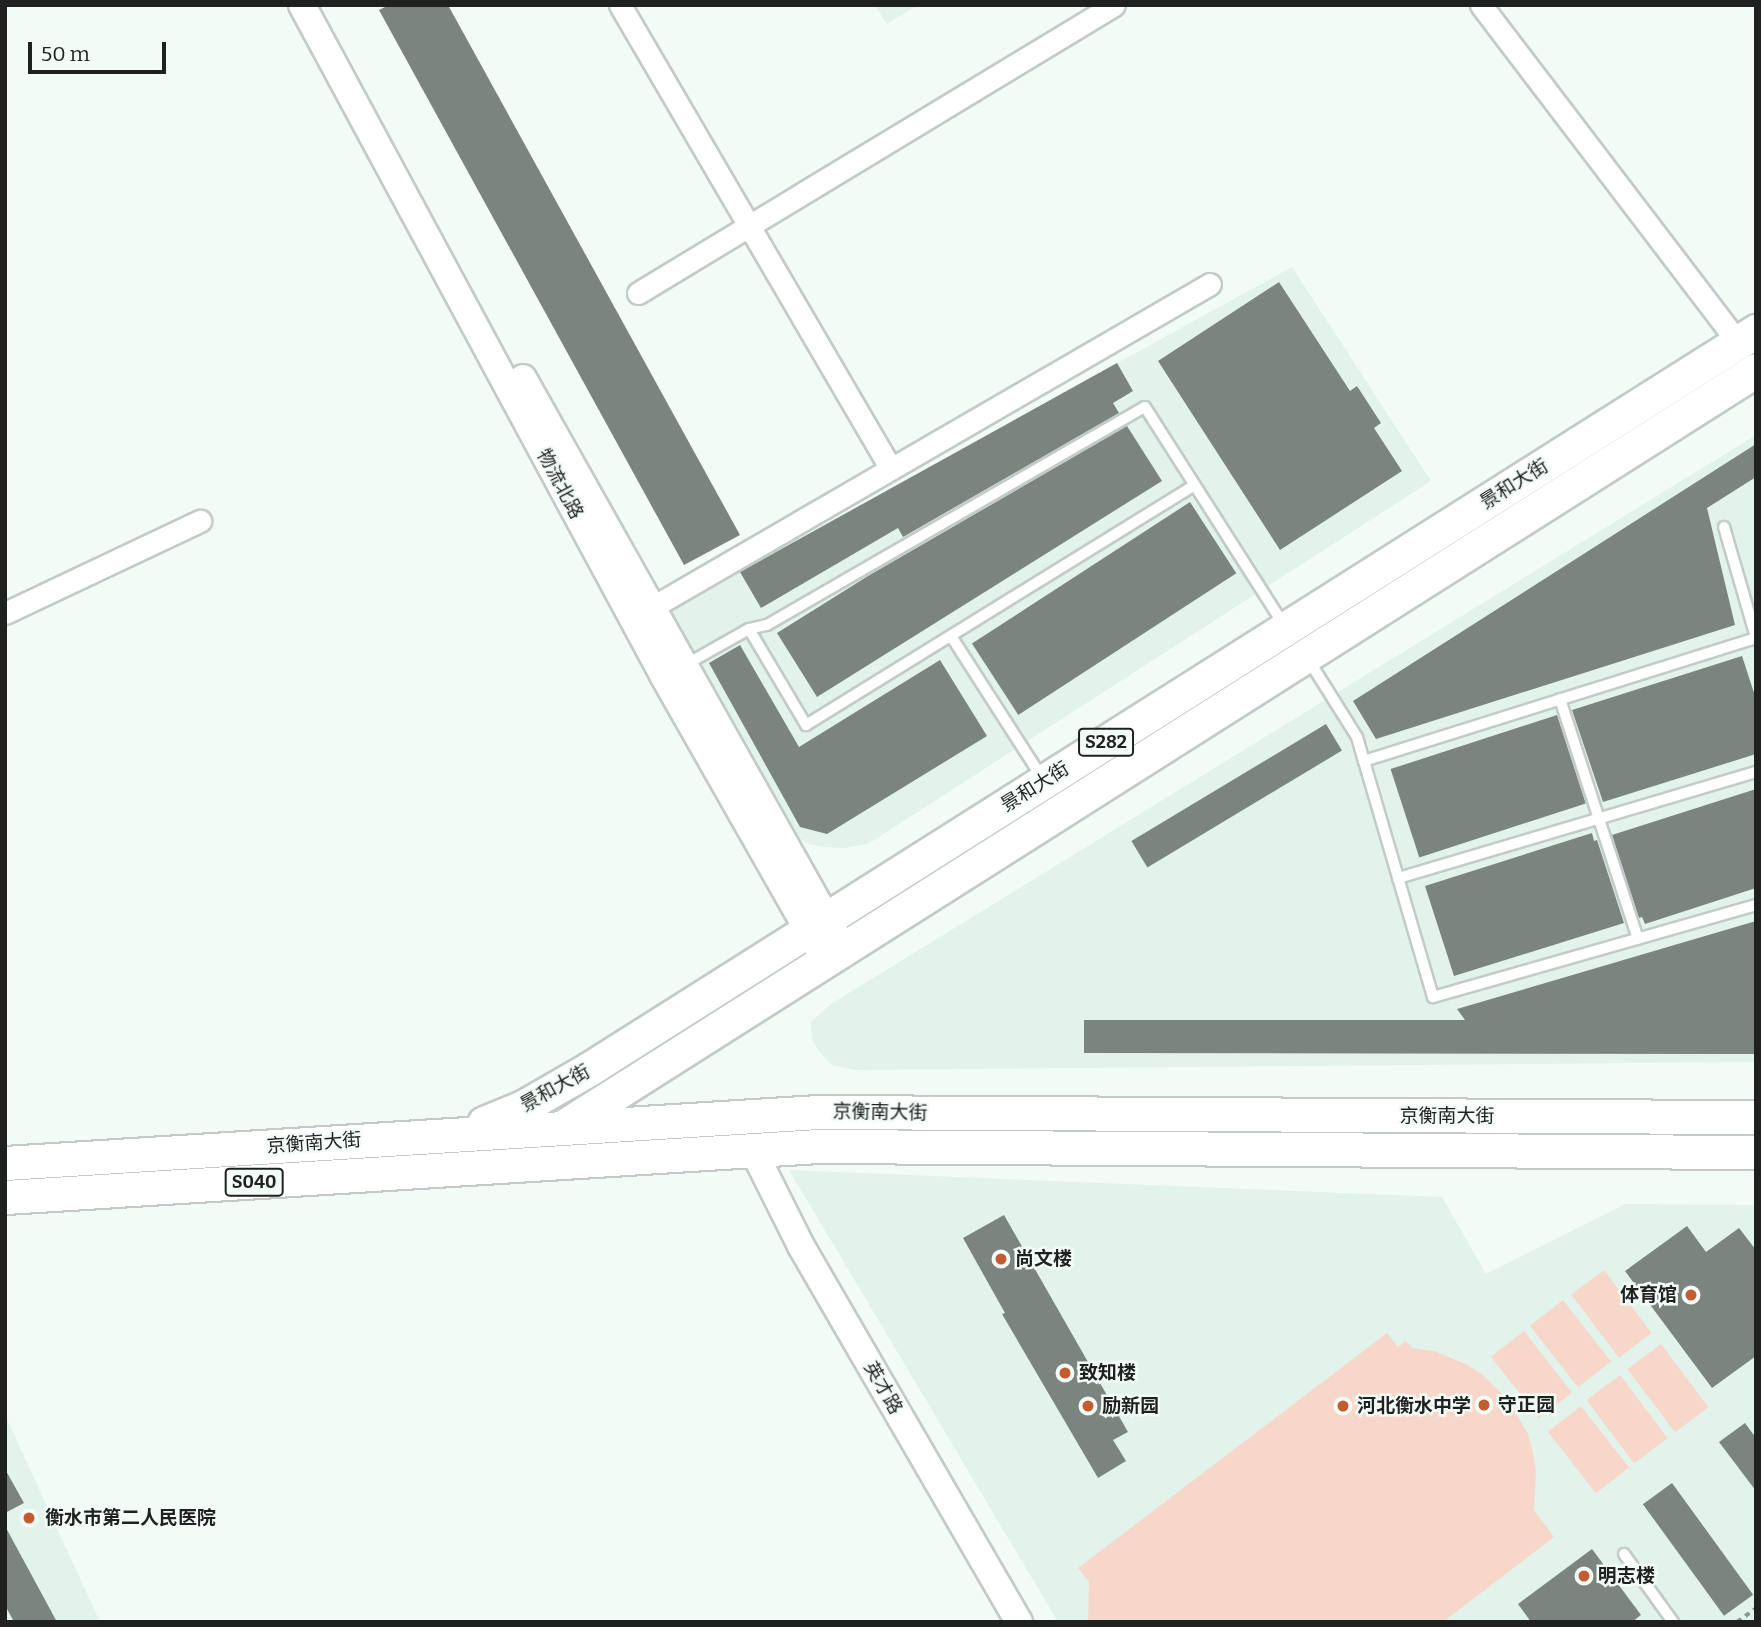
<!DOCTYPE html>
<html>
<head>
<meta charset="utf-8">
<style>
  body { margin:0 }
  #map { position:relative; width:1761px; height:1627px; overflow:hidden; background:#f3fbf7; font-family:Bitter,"Noto Sans SC",serif }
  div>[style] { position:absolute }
  .built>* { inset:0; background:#e2f3eb }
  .green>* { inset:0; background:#f8d7cb; transform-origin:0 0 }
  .building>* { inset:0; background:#7c8480; transform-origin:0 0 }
  .path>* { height:3.5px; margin-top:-1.75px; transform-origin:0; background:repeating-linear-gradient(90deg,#909693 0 5px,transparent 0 10px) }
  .roads { filter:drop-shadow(2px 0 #c2cbc7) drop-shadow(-2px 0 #c2cbc7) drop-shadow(0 2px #c2cbc7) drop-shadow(0 -2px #c2cbc7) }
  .service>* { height:10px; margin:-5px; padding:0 5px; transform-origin:5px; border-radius:5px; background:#fff }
  .minor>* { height:21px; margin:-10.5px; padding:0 10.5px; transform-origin:10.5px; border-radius:10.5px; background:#fff }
  .tertiary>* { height:26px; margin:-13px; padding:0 13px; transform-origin:13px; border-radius:13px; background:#fff }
  .primary>* { height:33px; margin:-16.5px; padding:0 16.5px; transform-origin:16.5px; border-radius:16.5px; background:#fff }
  .dots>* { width:19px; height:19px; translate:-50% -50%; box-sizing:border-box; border:4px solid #f3fbf7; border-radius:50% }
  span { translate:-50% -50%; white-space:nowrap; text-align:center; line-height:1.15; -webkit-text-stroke:5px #f3fbf7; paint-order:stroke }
  .shield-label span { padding:2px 5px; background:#f3fbf7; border:2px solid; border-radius:5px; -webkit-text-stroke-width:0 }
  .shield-label { font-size:18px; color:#1e2120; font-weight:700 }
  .street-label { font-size:19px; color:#1e2120 }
  .poi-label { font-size:19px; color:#1e2120; font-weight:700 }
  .left { translate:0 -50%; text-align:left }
  .right { translate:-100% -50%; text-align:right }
  .frame { position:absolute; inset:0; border:7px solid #1e2120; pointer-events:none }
  .scale { position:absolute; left:28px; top:42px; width:138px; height:32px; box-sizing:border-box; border:4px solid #1e2120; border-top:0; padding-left:9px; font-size:21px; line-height:24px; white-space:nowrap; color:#1e2120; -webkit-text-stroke:5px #f3fbf7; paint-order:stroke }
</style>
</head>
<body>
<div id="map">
  <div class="built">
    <i style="clip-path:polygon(875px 5px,918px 5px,887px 24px)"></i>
    <i style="clip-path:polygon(1292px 267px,1431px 481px,868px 844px,844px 848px,823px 847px,808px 844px,792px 835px,661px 614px)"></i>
    <i style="clip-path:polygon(1756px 435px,1756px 1062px,855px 1070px,832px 1065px,817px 1049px,812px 1039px,811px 1022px,831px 1004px)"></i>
    <i style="clip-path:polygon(789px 1170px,1442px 1197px,1486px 1274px,1625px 1204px,1756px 1205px,1756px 1622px,1058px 1622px)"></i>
    <i style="clip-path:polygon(5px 1415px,100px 1622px,5px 1622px)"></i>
  </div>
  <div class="green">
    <i style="left:1604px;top:1270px;width:79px;height:41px;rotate:53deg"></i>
    <i style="left:1563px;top:1300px;width:78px;height:42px;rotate:52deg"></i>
    <i style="left:1524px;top:1331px;width:78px;height:42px;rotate:52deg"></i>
    <i style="clip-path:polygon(1387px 1333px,1398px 1347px,1406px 1341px,1412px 1348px,1434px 1351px,1468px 1365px,1483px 1375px,1509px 1401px,1528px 1434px,1533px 1453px,1536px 1472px,1534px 1510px,1554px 1537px,1443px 1622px,1088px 1622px,1089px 1582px,1078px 1568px)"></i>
    <i style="left:1661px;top:1344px;width:79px;height:42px;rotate:53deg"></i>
    <i style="left:1620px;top:1375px;width:79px;height:42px;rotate:53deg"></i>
    <i style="left:1581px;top:1406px;width:78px;height:42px;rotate:52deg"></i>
  </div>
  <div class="building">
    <i style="clip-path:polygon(389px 5px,448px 5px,740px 535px,684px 565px,379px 10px)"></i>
    <i style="clip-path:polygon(1279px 282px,1350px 391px,1357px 386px,1381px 423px,1374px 428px,1402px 471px,1280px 550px,1158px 361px)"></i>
    <i style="clip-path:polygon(1117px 363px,1133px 391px,1113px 403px,1119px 413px,903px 537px,898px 528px,761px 608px,740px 572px)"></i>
    <i style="clip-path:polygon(1127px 426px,1162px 481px,817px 697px,777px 633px,868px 576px)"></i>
    <i style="clip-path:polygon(1756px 444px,1756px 477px,1707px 508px,1735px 625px,1376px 739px,1353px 701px)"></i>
    <i style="left:1190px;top:502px;width:85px;height:260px;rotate:57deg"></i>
    <i style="clip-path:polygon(740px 645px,799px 747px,940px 660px,987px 736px,827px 834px,800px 827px,709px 663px)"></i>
    <i style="clip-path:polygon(1742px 656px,1756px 699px,1756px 754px,1603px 802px,1572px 710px)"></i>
    <i style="left:1557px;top:715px;width:93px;height:175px;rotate:72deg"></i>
    <i style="left:1326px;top:724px;width:31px;height:227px;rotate:59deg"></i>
    <i style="clip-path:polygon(1756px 789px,1756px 888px,1645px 924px,1642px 917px,1639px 918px,1612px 835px)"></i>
    <i style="clip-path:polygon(1592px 833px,1594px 841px,1597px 840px,1624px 923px,1454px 976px,1425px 886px)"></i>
    <i style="clip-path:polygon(1756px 921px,1756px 1054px,1084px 1053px,1084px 1020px,1465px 1020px,1457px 1009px)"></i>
    <i style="clip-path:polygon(1004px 1215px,1128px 1432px,1113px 1440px,1126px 1461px,1098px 1478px,1002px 1314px,1005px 1313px,963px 1238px)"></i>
    <i style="clip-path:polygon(1687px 1226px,1706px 1252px,1739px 1228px,1756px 1250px,1756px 1356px,1712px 1388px,1625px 1271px)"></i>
    <i style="clip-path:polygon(1745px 1423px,1756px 1438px,1756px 1491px,1719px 1442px)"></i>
    <i style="clip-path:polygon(5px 1469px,24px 1503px,5px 1513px)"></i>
    <i style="left:1672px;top:1483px;width:138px;height:36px;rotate:54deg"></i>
    <i style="clip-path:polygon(5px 1526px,57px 1622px,14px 1622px,5px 1605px)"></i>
    <i style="clip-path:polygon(1592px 1549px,1641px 1615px,1632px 1622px,1531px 1622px,1518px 1604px)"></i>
  </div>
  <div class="path">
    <i style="left:1737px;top:1622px;width:24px;rotate:-36deg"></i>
  </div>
  <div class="roads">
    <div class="service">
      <i style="left:1724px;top:527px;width:115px;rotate:73.8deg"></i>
      <i style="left:749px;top:629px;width:112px;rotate:59.3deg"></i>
      <i style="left:806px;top:725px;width:456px;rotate:-31.7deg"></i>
      <i style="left:951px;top:636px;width:169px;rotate:57.3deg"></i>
      <i style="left:1756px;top:638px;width:411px;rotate:162.6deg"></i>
      <i style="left:1364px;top:761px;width:246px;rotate:73.7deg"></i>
      <i style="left:1433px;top:997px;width:336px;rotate:-15.9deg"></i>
      <i style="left:1308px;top:659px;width:92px;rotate:57.9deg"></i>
      <i style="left:1357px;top:737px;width:25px;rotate:74deg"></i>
      <i style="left:685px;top:665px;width:73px;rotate:-29.4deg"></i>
      <i style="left:749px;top:629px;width:18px;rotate:-13deg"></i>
      <i style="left:767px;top:625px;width:436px;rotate:-30deg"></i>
      <i style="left:1145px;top:407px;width:257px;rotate:57.5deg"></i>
      <i style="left:1560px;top:699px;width:252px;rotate:72deg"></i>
      <i style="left:1398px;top:878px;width:373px;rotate:-16.5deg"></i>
      <i style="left:1624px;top:1554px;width:84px;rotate:54.2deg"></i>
    </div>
    <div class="minor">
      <i style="left:620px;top:5px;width:537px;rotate:59.71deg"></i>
      <i style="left:1481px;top:5px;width:424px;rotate:52.7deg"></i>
      <i style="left:638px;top:293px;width:556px;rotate:-31.18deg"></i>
      <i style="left:656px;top:605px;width:640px;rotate:-30.09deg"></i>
      <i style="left:5px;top:613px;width:216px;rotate:-25.3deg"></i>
    </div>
    <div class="tertiary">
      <i style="left:302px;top:5px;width:761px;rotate:61.68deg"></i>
      <i style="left:663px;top:675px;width:312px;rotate:60.4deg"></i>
      <i style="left:523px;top:378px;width:637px;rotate:60.66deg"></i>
      <i style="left:753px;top:1150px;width:107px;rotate:63.4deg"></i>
      <i style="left:801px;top:1246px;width:435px;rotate:59.9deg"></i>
    </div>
    <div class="primary">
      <i style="left:484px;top:1123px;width:42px;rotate:-22.3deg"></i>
      <i style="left:523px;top:1107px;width:76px;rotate:-29.9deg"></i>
      <i style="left:589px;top:1069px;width:1381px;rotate:-32.31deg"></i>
      <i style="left:566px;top:1125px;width:1409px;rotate:-32.39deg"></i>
      <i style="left:5px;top:1163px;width:815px;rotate:-3.59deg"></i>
      <i style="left:818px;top:1112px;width:938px;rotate:0.31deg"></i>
      <i style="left:5px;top:1197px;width:816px;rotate:-3.59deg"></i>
      <i style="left:819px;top:1146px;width:937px;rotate:0.37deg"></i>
    </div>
  </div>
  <div class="dots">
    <i style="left:1001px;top:1259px;background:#c35c30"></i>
    <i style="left:1691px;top:1295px;background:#c35c30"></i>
    <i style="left:1065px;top:1373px;background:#c35c30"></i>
    <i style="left:1484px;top:1405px;background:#c35c30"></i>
    <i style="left:1088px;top:1406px;background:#c35c30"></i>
    <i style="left:1343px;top:1406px;background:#c35c30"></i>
    <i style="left:29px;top:1518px;background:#c35c30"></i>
    <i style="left:1584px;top:1576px;background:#c35c30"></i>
  </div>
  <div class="shield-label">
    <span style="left:1106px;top:742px">S282</span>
    <span style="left:254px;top:1182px">S040</span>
  </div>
  <div class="street-label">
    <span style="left:560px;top:484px;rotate:62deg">物流北路</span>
    <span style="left:1514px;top:484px;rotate:-32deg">景和大街</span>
    <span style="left:1035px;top:787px;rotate:-32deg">景和大街</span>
    <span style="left:555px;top:1088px;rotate:-29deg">景和大街</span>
    <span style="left:880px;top:1112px;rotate:1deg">京衡南大街</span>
    <span style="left:1447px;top:1116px">京衡南大街</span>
    <span style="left:314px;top:1143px;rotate:-4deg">京衡南大街</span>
    <span style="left:883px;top:1388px;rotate:60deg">英才路</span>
  </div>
  <div class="poi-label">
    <span class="left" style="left:1015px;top:1259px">尚文楼</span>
    <span class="right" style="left:1677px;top:1295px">体育馆</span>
    <span class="left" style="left:1079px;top:1373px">致知楼</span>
    <span class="left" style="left:1498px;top:1405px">守正园</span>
    <span class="left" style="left:1102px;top:1406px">励新园</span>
    <span class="left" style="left:1357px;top:1406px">河北衡水中学</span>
    <span class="left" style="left:45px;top:1518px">衡水市第二人民医院</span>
    <span class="left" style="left:1598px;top:1576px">明志楼</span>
  </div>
  <div class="frame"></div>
  <div class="scale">50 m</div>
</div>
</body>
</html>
